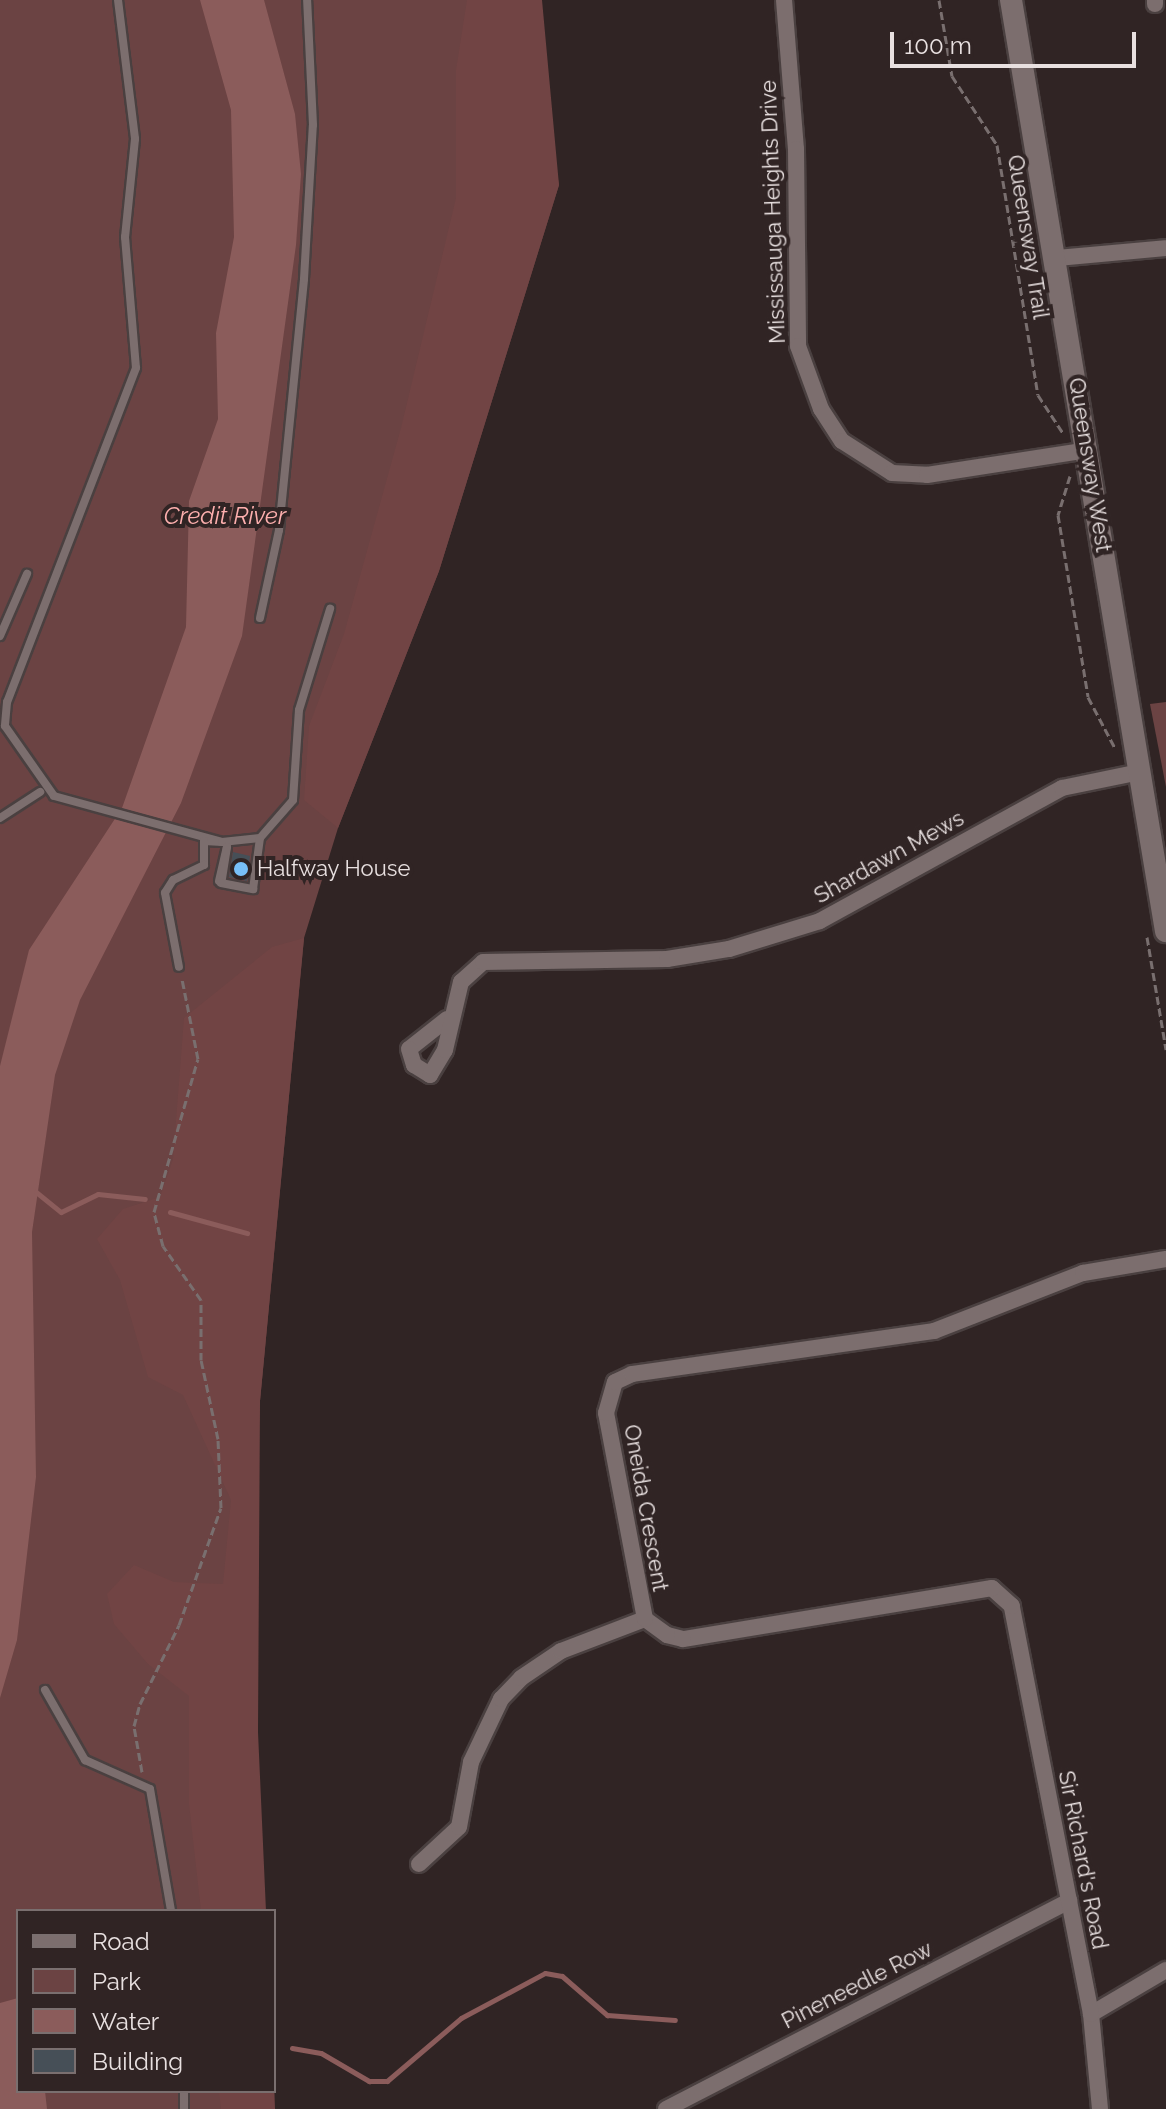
<!DOCTYPE html>
<html>
<head>
<meta charset="utf-8">
<style>
  body { margin:0 }
  #map { position:relative; width:1166px; height:2109px; overflow:hidden; background:#302424; font-family:Raleway,sans-serif }
  div>[style] { position:absolute }
  .green>* { inset:0; background:#6b4343 }
  .forest>* { inset:0; background:#714444 }
  .water>* { inset:0; background:#8b5c5b }
  .stream>* { height:5px; margin:-2.5px; padding:0 2.5px; transform-origin:2.5px; border-radius:2.5px; background:#8b5c5b }
  .building>* { inset:0; background:#464f57 }
  .path>* { height:3px; margin-top:-1.5px; transform-origin:0; background:repeating-linear-gradient(90deg,#796f6f 0 8px,transparent 0 12px) }
  .roads { filter:drop-shadow(2px 0 #4a4040) drop-shadow(-2px 0 #4a4040) drop-shadow(0 2px #4a4040) drop-shadow(0 -2px #4a4040) }
  .service>* { height:8px; margin:-4px; padding:0 4px; transform-origin:4px; border-radius:4px; background:#7c6e6e }
  .minor>* { height:16px; margin:-8px; padding:0 8px; transform-origin:8px; border-radius:8px; background:#7c6e6e }
  .tertiary>* { height:22px; margin:-11px; padding:0 11px; transform-origin:11px; border-radius:11px; background:#7c6e6e }
  .dots>* { width:22px; height:22px; translate:-50% -50%; box-sizing:border-box; border:4px solid #302424; border-radius:50% }
  span { translate:-50% -50%; white-space:nowrap; text-align:center; line-height:1.15; -webkit-text-stroke:8px #302424; paint-order:stroke }
  .street-label { font-size:22px; color:#e8e0e0 }
  .poi-label { font-size:22px; color:#e8e0e0 }
  .left { translate:0 -50%; text-align:left }
  .water-label { font-size:24px; color:#fdafae; font-style:italic }
  .legend { position:absolute; left:16px; top:1909px; width:260px; height:184px; box-sizing:border-box; background:#302424; border:2px solid #7a6f6f; margin:0; padding:10px 14px; list-style:none; font-size:24px; color:#e8e0e0 }
  .legend li { display:flex; align-items:center; gap:16px; height:40px }
  .legend b { width:40px; border:2px solid #7a6f6f }
  .scale { position:absolute; left:890px; top:32px; width:246px; height:36px; box-sizing:border-box; border:4px solid #e8e0e0; border-top:0; padding-left:10px; font-size:24px; line-height:28px; white-space:nowrap; color:#e8e0e0; -webkit-text-stroke:6px #302424; paint-order:stroke }
</style>
</head>
<body>
<div id="map">
  <div class="green">
    <i style="clip-path:polygon(0 0,528px 0,559px 185px,439px 571px,338px 828px,304px 938px,260px 1401px,240px 1911px,18px 1911px,18px 2091px,258px 2091px,259px 2109px,0 2109px)"></i>
    <i style="clip-path:polygon(1166px 702px,1166px 787px,1150px 704px)"></i>
  </div>
  <div class="forest">
    <i style="clip-path:polygon(467px 0,542px 0,559px 185px,439px 571px,338px 828px,304px 800px,309px 726px,344px 634px,401px 428px,456px 198px,456px 70px)"></i>
    <i style="clip-path:polygon(304px 938px,260px 1401px,258px 1732px,266px 1911px,201px 1911px,189px 1804px,189px 1696px,148px 1664px,114px 1624px,107px 1594px,134px 1565px,174px 1582px,223px 1584px,231px 1500px,183px 1395px,148px 1377px,120px 1280px,97px 1239px,123px 1209px,160px 1197px,173px 1159px,184px 1018px,272px 947px)"></i>
    <i style="clip-path:polygon(274px 2080px,275px 2109px,221px 2109px,219px 2091px,274px 2091px)"></i>
  </div>
  <div class="water">
    <i style="clip-path:polygon(200px 0,264px 0,295px 114px,301px 174px,296px 245px,242px 636px,181px 803px,80px 1000px,55px 1075px,32px 1232px,36px 1477px,17px 1640px,0 1698px,0 1066px,29px 950px,122px 808px,186px 627px,189px 501px,218px 419px,216px 333px,234px 237px,231px 110px)"></i>
    <i style="clip-path:polygon(18px 1998px,18px 2091px,45px 2091px,47px 2109px,0 2109px,0 2003px)"></i>
  </div>
  <div class="stream">
    <i style="left:36px;top:1192px;width:32px;rotate:39deg"></i>
    <i style="left:61px;top:1212px;width:41px;rotate:-25.9deg"></i>
    <i style="left:98px;top:1194px;width:47px;rotate:6.1deg"></i>
    <i style="left:170px;top:1212px;width:80px;rotate:15.3deg"></i>
    <i style="left:292px;top:2048px;width:29px;rotate:10deg"></i>
    <i style="left:321px;top:2053px;width:56px;rotate:30.3deg"></i>
    <i style="left:369px;top:2081px;width:18px"></i>
    <i style="left:387px;top:2081px;width:97px;rotate:-40.4deg"></i>
    <i style="left:461px;top:2018px;width:95px;rotate:-28.2deg"></i>
    <i style="left:545px;top:1973px;width:17px;rotate:10deg"></i>
    <i style="left:562px;top:1976px;width:60px;rotate:40.9deg"></i>
    <i style="left:607px;top:2015px;width:68px;rotate:4.2deg"></i>
  </div>
  <div class="building">
    <i style="clip-path:polygon(233px 852px,250px 856px,247px 881px,229px 877px)"></i>
  </div>
  <div class="path">
    <i style="left:939px;top:0;width:77px;rotate:80.3deg"></i>
    <i style="left:952px;top:76px;width:82px;rotate:56.9deg"></i>
    <i style="left:997px;top:145px;width:253px;rotate:80.7deg"></i>
    <i style="left:1038px;top:395px;width:45px;rotate:56.7deg"></i>
    <i style="left:1013px;top:241px;width:20px;rotate:-9deg"></i>
    <i style="left:1070px;top:476px;width:41px;rotate:107.1deg"></i>
    <i style="left:1058px;top:515px;width:184px;rotate:80.6deg"></i>
    <i style="left:1088px;top:697px;width:58px;rotate:62.1deg"></i>
    <i style="left:1147px;top:937px;width:114px;rotate:80.4deg"></i>
    <i style="left:142px;top:1772px;width:47px;rotate:-99.9deg"></i>
    <i style="left:134px;top:1726px;width:23px;rotate:-75deg"></i>
    <i style="left:140px;top:1704px;width:88px;rotate:-63.7deg"></i>
    <i style="left:179px;top:1625px;width:124px;rotate:-70.3deg"></i>
    <i style="left:221px;top:1508px;width:69px;rotate:-92.5deg"></i>
    <i style="left:218px;top:1439px;width:81px;rotate:-102.1deg"></i>
    <i style="left:201px;top:1360px;width:60px;rotate:-90deg"></i>
    <i style="left:201px;top:1300px;width:66px;rotate:-125.1deg"></i>
    <i style="left:163px;top:1246px;width:35px;rotate:-105deg"></i>
    <i style="left:154px;top:1212px;width:159px;rotate:-74deg"></i>
    <i style="left:198px;top:1059px;width:82px;rotate:-101.3deg"></i>
  </div>
  <div class="roads">
    <div class="service">
      <i style="left:118px;top:0;width:140px;rotate:83deg"></i>
      <i style="left:135px;top:139px;width:99px;rotate:95.8deg"></i>
      <i style="left:125px;top:237px;width:131px;rotate:85.2deg"></i>
      <i style="left:136px;top:368px;width:358px;rotate:111.1deg"></i>
      <i style="left:7px;top:702px;width:24px;rotate:95deg"></i>
      <i style="left:5px;top:726px;width:85px;rotate:55deg"></i>
      <i style="left:54px;top:796px;width:174px;rotate:15.3deg"></i>
      <i style="left:222px;top:842px;width:18px;rotate:-177deg"></i>
      <i style="left:204px;top:841px;width:24px;rotate:90deg"></i>
      <i style="left:204px;top:865px;width:34px;rotate:154deg"></i>
      <i style="left:173px;top:880px;width:15px;rotate:122deg"></i>
      <i style="left:165px;top:893px;width:75px;rotate:79.3deg"></i>
      <i style="left:260px;top:618px;width:90px;rotate:-77.8deg"></i>
      <i style="left:279px;top:530px;width:252px;rotate:-84.3deg"></i>
      <i style="left:304px;top:279px;width:154px;rotate:-86.7deg"></i>
      <i style="left:313px;top:125px;width:125px;rotate:-92.7deg"></i>
      <i style="left:0;top:636px;width:68px;rotate:-66.5deg"></i>
      <i style="left:0;top:818px;width:48px;rotate:-33deg"></i>
      <i style="left:222px;top:842px;width:38px;rotate:-6deg"></i>
      <i style="left:260px;top:838px;width:50px;rotate:-49deg"></i>
      <i style="left:293px;top:800px;width:90px;rotate:-86.2deg"></i>
      <i style="left:299px;top:710px;width:106px;rotate:-72.9deg"></i>
      <i style="left:219px;top:881px;width:35px;rotate:-77deg"></i>
      <i style="left:227px;top:847px;width:36px;rotate:99deg"></i>
      <i style="left:221px;top:883px;width:33px;rotate:11deg"></i>
      <i style="left:253px;top:889px;width:51px;rotate:-82.2deg"></i>
      <i style="left:45px;top:1690px;width:81px;rotate:60.3deg"></i>
      <i style="left:85px;top:1760px;width:71px;rotate:24deg"></i>
      <i style="left:150px;top:1789px;width:124px;rotate:80.2deg"></i>
      <i style="left:184px;top:2091px;width:18px;rotate:90deg"></i>
    </div>
    <div class="minor">
      <i style="left:784px;top:0;width:149px;rotate:85.4deg"></i>
      <i style="left:796px;top:149px;width:197px;rotate:89.4deg"></i>
      <i style="left:798px;top:346px;width:67px;rotate:69.9deg"></i>
      <i style="left:821px;top:409px;width:38px;rotate:57deg"></i>
      <i style="left:842px;top:441px;width:59px;rotate:32.6deg"></i>
      <i style="left:892px;top:473px;width:35px;rotate:3deg"></i>
      <i style="left:927px;top:475px;width:164px;rotate:-8.8deg"></i>
      <i style="left:1155px;top:4px;width:4px;rotate:-90deg"></i>
      <i style="left:1057px;top:258px;width:109px;rotate:-5.2deg"></i>
      <i style="left:447px;top:1019px;width:48px;rotate:141.7deg"></i>
      <i style="left:409px;top:1049px;width:17px;rotate:73deg"></i>
      <i style="left:414px;top:1065px;width:19px;rotate:32deg"></i>
      <i style="left:430px;top:1075px;width:29px;rotate:-59deg"></i>
      <i style="left:445px;top:1050px;width:70px;rotate:-76.8deg"></i>
      <i style="left:461px;top:982px;width:30px;rotate:-42deg"></i>
      <i style="left:483px;top:962px;width:184px;rotate:-0.9deg"></i>
      <i style="left:667px;top:959px;width:63px;rotate:-9.2deg"></i>
      <i style="left:729px;top:949px;width:95px;rotate:-17.1deg"></i>
      <i style="left:820px;top:921px;width:276px;rotate:-28.8deg"></i>
      <i style="left:1062px;top:788px;width:80px;rotate:-11.6deg"></i>
      <i style="left:419px;top:1864px;width:54px;rotate:-42.8deg"></i>
      <i style="left:459px;top:1827px;width:66px;rotate:-79.5deg"></i>
      <i style="left:471px;top:1762px;width:70px;rotate:-64.5deg"></i>
      <i style="left:501px;top:1699px;width:29px;rotate:-46deg"></i>
      <i style="left:521px;top:1678px;width:48px;rotate:-34deg"></i>
      <i style="left:561px;top:1651px;width:90px;rotate:-20.9deg"></i>
      <i style="left:1091px;top:2014px;width:87px;rotate:-30.4deg"></i>
      <i style="left:666px;top:2109px;width:454px;rotate:-27.3deg"></i>
      <i style="left:1100px;top:2109px;width:95px;rotate:-95.4deg"></i>
      <i style="left:1091px;top:2014px;width:416px;rotate:-101deg"></i>
      <i style="left:1012px;top:1606px;width:27px;rotate:-138deg"></i>
      <i style="left:992px;top:1588px;width:313px;rotate:170.6deg"></i>
      <i style="left:683px;top:1639px;width:16px;rotate:-166deg"></i>
      <i style="left:667px;top:1635px;width:27px;rotate:-144deg"></i>
      <i style="left:645px;top:1619px;width:210px;rotate:-100.7deg"></i>
      <i style="left:606px;top:1413px;width:32px;rotate:-74deg"></i>
      <i style="left:615px;top:1382px;width:19px;rotate:-25deg"></i>
      <i style="left:632px;top:1374px;width:305px;rotate:-8.1deg"></i>
      <i style="left:934px;top:1331px;width:160px;rotate:-21.3deg"></i>
      <i style="left:1083px;top:1273px;width:84px;rotate:-9.6deg"></i>
    </div>
    <div class="tertiary">
      <i style="left:1011px;top:0;width:944px;rotate:80.55deg"></i>
    </div>
  </div>
  <div class="dots">
    <i style="left:241px;top:869px;background:#78bff7"></i>
  </div>
  <div class="street-label">
    <span style="left:773px;top:212px;rotate:-92deg">Mississauga Heights Drive</span>
    <span style="left:1028px;top:237px;rotate:81deg">Queensway Trail</span>
    <span style="left:1090px;top:465px;rotate:81deg">Queensway West</span>
    <span style="left:889px;top:857px;rotate:-29deg">Shardawn Mews</span>
    <span style="left:646px;top:1508px;rotate:80deg">Oneida Crescent</span>
    <span style="left:1083px;top:1860px;rotate:79deg">Sir Richard's Road</span>
    <span style="left:857px;top:1985px;rotate:-27deg">Pineneedle Row</span>
  </div>
  <div class="poi-label">
    <span class="left" style="left:257px;top:869px">Halfway House</span>
  </div>
  <div class="water-label">
    <span style="left:225px;top:516px">Credit River</span>
  </div>
  <ul class="legend">
  <li><b style="height:10px;background:#7c6e6e"></b>Road</li>
  <li><b style="height:22px;background:#6b4343"></b>Park</li>
  <li><b style="height:22px;background:#8b5c5b"></b>Water</li>
  <li><b style="height:22px;background:#464f57"></b>Building</li>
  </ul>
  <div class="scale">100 m</div>
</div>
</body>
</html>
